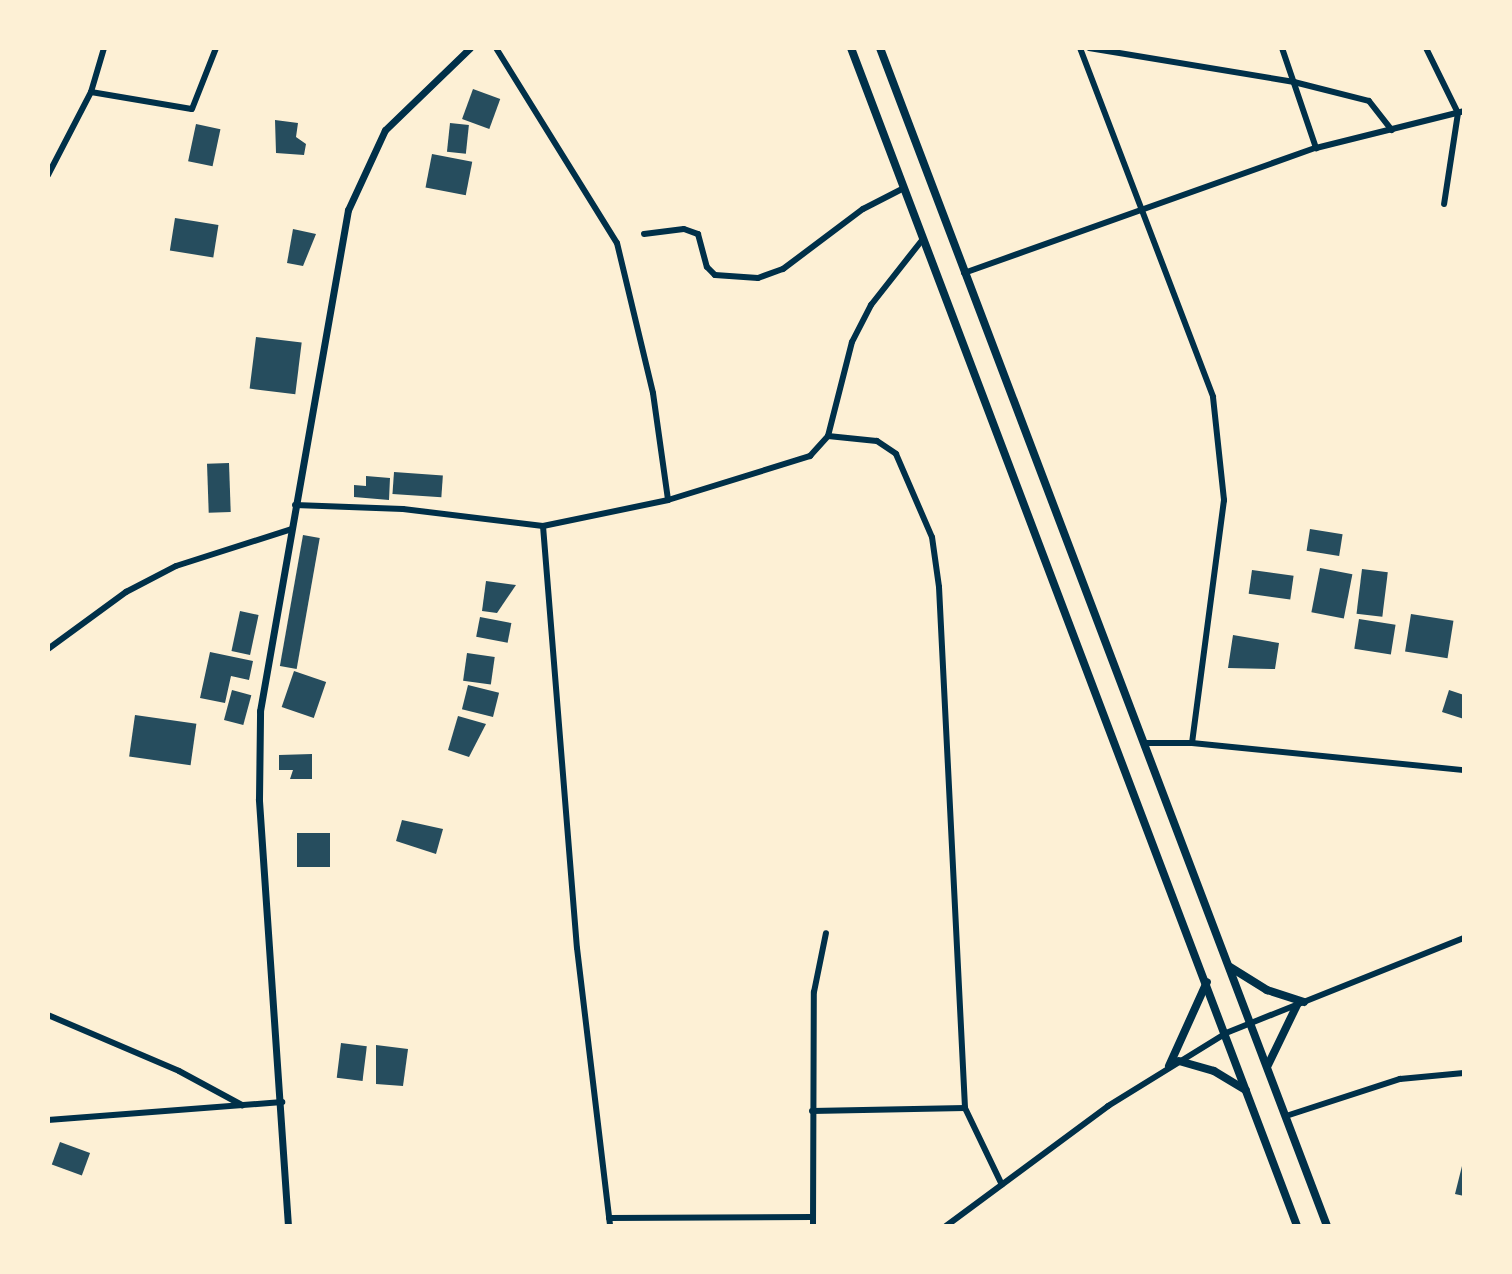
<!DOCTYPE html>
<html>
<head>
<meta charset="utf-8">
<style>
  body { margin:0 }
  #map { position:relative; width:1512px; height:1274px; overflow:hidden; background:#fdf0d5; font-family:Mulish,sans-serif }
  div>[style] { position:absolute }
  .building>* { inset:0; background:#264d5e; transform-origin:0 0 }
  .minor>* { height:6px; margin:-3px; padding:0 3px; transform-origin:3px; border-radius:3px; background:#003049 }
  .tertiary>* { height:7px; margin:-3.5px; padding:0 3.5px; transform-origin:3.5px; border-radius:3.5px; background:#003049 }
  .secondary>* { height:8px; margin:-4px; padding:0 4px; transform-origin:4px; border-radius:4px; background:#003049 }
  span { translate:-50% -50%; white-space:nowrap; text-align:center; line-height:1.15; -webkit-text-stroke:8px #fdf0d5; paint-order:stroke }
  .frame { position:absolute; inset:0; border:50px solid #fdf0d5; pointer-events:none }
</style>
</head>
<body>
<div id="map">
  <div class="building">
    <i style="left:473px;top:89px;width:29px;height:32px;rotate:20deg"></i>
    <i style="clip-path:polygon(275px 120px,298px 123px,296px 137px,306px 144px,304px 155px,276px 153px)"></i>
    <i style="left:450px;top:123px;width:19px;height:29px;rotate:6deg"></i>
    <i style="left:196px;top:124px;width:25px;height:38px;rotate:12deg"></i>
    <i style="left:432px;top:154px;width:41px;height:34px;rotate:11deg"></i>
    <i style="left:175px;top:218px;width:44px;height:33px;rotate:9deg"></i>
    <i style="clip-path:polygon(293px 229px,316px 234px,303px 266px,287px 263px)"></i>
    <i style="left:256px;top:337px;width:46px;height:52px;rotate:7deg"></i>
    <i style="left:229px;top:463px;width:49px;height:22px;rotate:88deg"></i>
    <i style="left:394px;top:472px;width:49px;height:22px;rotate:4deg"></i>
    <i style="clip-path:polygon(366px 476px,390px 478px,389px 500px,354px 497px,354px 485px,366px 486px)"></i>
    <i style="left:1310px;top:529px;width:33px;height:22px;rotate:9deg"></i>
    <i style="left:303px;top:535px;width:17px;height:133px;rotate:10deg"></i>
    <i style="left:1320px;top:568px;width:33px;height:45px;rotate:11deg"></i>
    <i style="left:1362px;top:569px;width:26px;height:45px;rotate:7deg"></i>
    <i style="left:1252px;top:570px;width:42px;height:24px;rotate:8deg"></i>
    <i style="clip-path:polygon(486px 581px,516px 585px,497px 613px,482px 611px)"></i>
    <i style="left:240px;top:611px;width:19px;height:41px;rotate:12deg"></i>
    <i style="left:1411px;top:614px;width:43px;height:38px;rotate:9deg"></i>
    <i style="left:480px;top:617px;width:32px;height:20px;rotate:11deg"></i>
    <i style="left:1359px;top:619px;width:37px;height:30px;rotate:9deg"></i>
    <i style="clip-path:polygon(1233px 635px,1279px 643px,1275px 669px,1228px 668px)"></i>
    <i style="clip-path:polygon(210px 652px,253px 661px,249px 680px,231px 676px,225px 703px,200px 698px)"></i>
    <i style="left:467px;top:653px;width:28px;height:28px;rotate:8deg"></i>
    <i style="left:294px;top:671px;width:34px;height:38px;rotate:19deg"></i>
    <i style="left:468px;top:685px;width:32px;height:25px;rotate:14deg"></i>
    <i style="left:232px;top:690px;width:20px;height:31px;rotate:15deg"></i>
    <i style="clip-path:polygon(1449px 690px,1464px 695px,1464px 719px,1442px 712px)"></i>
    <i style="left:135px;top:715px;width:62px;height:42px;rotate:8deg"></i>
    <i style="clip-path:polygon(458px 716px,486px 724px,469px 757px,448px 750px)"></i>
    <i style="clip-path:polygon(312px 754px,312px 779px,290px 779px,293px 770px,279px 770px,279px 755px)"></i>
    <i style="clip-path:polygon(402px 820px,443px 829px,436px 854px,396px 841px)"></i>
    <i style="left:330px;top:833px;width:34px;height:33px;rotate:90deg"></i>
    <i style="left:341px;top:1043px;width:26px;height:35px;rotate:7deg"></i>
    <i style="clip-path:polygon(376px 1045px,408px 1049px,403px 1086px,376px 1084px)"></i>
    <i style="left:60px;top:1142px;width:32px;height:24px;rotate:20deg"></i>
    <i style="clip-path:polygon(1463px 1162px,1464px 1162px,1464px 1196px,1455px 1194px)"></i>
  </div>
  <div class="minor">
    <i style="left:496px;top:48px;width:229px;rotate:58.2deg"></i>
    <i style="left:617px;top:243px;width:154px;rotate:76.5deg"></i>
    <i style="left:653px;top:393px;width:108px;rotate:82deg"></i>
    <i style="left:1080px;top:48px;width:373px;rotate:69.1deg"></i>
    <i style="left:1213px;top:397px;width:104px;rotate:83.9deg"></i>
    <i style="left:1224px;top:500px;width:245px;rotate:97.5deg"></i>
    <i style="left:1089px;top:48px;width:208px;rotate:9.4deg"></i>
    <i style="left:1294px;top:82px;width:77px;rotate:14.2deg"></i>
    <i style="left:1369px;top:101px;width:37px;rotate:52deg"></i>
    <i style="left:1282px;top:48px;width:106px;rotate:71.2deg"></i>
    <i style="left:1426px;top:48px;width:72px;rotate:63.8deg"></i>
    <i style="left:1458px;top:113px;width:92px;rotate:98.7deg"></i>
    <i style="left:91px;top:92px;width:102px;rotate:9.6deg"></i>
    <i style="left:192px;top:109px;width:66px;rotate:-68.5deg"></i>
    <i style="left:48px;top:175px;width:93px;rotate:-62.6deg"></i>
    <i style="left:91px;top:92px;width:46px;rotate:-73.5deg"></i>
    <i style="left:644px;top:234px;width:40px;rotate:-7.1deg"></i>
    <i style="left:684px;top:229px;width:15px;rotate:20deg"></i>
    <i style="left:698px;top:234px;width:34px;rotate:75deg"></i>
    <i style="left:707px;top:267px;width:11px;rotate:45deg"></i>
    <i style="left:715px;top:275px;width:43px;rotate:4deg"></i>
    <i style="left:758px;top:278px;width:27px;rotate:-20deg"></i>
    <i style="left:783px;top:269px;width:100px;rotate:-36.9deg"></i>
    <i style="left:863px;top:209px;width:46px;rotate:-27.1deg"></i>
    <i style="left:964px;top:273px;width:374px;rotate:-19.6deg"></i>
    <i style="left:1316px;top:148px;width:153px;rotate:-14deg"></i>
    <i style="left:828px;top:436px;width:49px;rotate:5.8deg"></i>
    <i style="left:877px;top:441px;width:23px;rotate:34deg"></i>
    <i style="left:896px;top:454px;width:90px;rotate:66.6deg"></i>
    <i style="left:932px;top:537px;width:50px;rotate:82deg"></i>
    <i style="left:939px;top:587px;width:522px;rotate:87.14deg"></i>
    <i style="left:965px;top:1108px;width:85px;rotate:64.3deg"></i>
    <i style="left:295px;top:505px;width:108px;rotate:2.1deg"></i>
    <i style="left:403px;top:509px;width:141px;rotate:6.9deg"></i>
    <i style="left:543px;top:526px;width:128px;rotate:-11.7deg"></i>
    <i style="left:668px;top:500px;width:149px;rotate:-17.2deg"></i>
    <i style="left:810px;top:456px;width:27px;rotate:-48deg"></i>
    <i style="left:828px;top:436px;width:97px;rotate:-75.7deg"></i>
    <i style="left:852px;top:342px;width:42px;rotate:-62.8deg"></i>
    <i style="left:871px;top:305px;width:84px;rotate:-51.8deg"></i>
    <i style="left:543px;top:526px;width:423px;rotate:85.4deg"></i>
    <i style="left:577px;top:948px;width:280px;rotate:83.2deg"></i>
    <i style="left:48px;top:649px;width:97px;rotate:-36.2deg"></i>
    <i style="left:126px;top:592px;width:56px;rotate:-27.5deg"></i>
    <i style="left:176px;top:566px;width:122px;rotate:-17.7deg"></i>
    <i style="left:1144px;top:743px;width:48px"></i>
    <i style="left:1192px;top:743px;width:273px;rotate:5.7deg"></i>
    <i style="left:48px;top:1015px;width:142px;rotate:23.1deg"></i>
    <i style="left:179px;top:1071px;width:72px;rotate:28.4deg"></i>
    <i style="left:812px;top:1111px;width:153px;rotate:-1.1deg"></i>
    <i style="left:1286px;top:1116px;width:120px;rotate:-18deg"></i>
    <i style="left:1400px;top:1079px;width:64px;rotate:-5.4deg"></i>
    <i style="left:48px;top:1120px;width:235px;rotate:-4.4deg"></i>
    <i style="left:609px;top:1218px;width:204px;rotate:-0.3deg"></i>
    <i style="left:813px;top:1226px;width:234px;rotate:-89.8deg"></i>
    <i style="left:814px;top:992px;width:60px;rotate:-78.5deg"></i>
    <i style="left:946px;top:1226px;width:202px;rotate:-36.5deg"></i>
    <i style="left:1108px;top:1106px;width:139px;rotate:-31.7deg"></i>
    <i style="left:1226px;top:1033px;width:256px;rotate:-21.8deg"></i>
  </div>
  <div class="tertiary">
    <i style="left:288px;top:1226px;width:428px;rotate:-93.9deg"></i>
    <i style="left:259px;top:799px;width:88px;rotate:-89.3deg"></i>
    <i style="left:260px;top:711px;width:509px;rotate:-80.04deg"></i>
    <i style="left:348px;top:210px;width:88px;rotate:-65.2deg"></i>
    <i style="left:385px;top:130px;width:118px;rotate:-44deg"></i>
  </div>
  <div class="secondary">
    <i style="left:851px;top:48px;width:1260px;rotate:69.26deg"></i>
    <i style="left:880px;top:48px;width:1260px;rotate:69.22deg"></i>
    <i style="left:1230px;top:967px;width:44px;rotate:31.9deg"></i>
    <i style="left:1267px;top:990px;width:39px;rotate:18deg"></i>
    <i style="left:1179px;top:1061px;width:36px;rotate:16deg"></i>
    <i style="left:1214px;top:1071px;width:37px;rotate:31deg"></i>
    <i style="left:1268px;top:1065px;width:67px;rotate:-64.2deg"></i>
    <i style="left:1169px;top:1066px;width:92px;rotate:-65.7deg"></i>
  </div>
  <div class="frame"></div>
</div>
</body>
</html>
